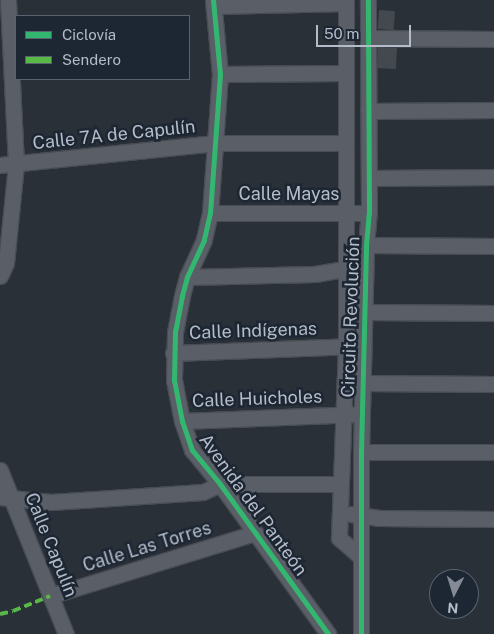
<!DOCTYPE html>
<html>
<head>
<meta charset="utf-8">
<style>
  body { margin:0 }
  #map { position:relative; width:494px; height:634px; overflow:hidden; background:#2a3038; font-family:"Public Sans",sans-serif }
  div>[style] { position:absolute }
  .building>* { inset:0; background:#444950; transform-origin:0 0 }
  .roads { filter:drop-shadow(1px 0 #484c53) drop-shadow(-1px 0 #484c53) drop-shadow(0 1px #484c53) drop-shadow(0 -1px #484c53) }
  .street>* { height:15px; margin:-7.5px; padding:0 7.5px; transform-origin:7.5px; border-radius:7.5px; background:#5a5e66 }
  .quiet>* { height:4px; margin-top:-2px; transform-origin:0; background:repeating-linear-gradient(90deg,#58b947 0 8px,transparent 0 12px) }
  .cycleway>* { height:5px; margin:-2.5px; padding:0 2.5px; transform-origin:2.5px; border-radius:2.5px; background:#33b770 }
  span { translate:-50% -50%; white-space:nowrap; text-align:center; line-height:1.15; -webkit-text-stroke:5px #1d2633; paint-order:stroke }
  .street-label { font-size:18px; color:#b4bcc9 }
  .legend { position:absolute; left:15px; top:15px; width:175px; height:65px; box-sizing:border-box; background:#1d2633; border:1px solid #59626f; margin:0; padding:6px 9px; list-style:none; font-size:15px; color:#b4bcc9 }
  .legend li { display:flex; align-items:center; gap:10px; height:25px }
  .legend b { width:25px; border:1px solid #59626f }
  .north { position:absolute; left:429px; top:569px; width:50px; height:50px; box-sizing:border-box; background:#1d2633; border:1px solid #59626f; border-radius:50%; rotate:185deg; font-size:14px; font-weight:700; line-height:20px; text-align:center; color:#b4bcc9 }
  .north::after { content:''; display:block; margin:auto; width:18px; height:22px; background:#848b96; clip-path:polygon(50% 0,100% 100%,50% 72%,0 100%) }
  .scale { position:absolute; left:316px; top:25px; width:95px; height:22px; box-sizing:border-box; border:2px solid #b4bcc9; border-top:0; padding-left:6px; font-size:15px; line-height:18px; white-space:nowrap; color:#b4bcc9; -webkit-text-stroke:4px #1d2633; paint-order:stroke }
</style>
</head>
<body>
<div id="map">
  <div class="building">
    <i style="left:379px;top:10px;width:16px;height:19px;rotate:4deg"></i>
    <i style="left:378px;top:47px;width:19px;height:21px;rotate:3deg"></i>
  </div>
  <div class="roads">
    <div class="street">
      <i style="left:213px;top:0;width:74px;rotate:84.6deg"></i>
      <i style="left:220px;top:74px;width:139px;rotate:94.1deg"></i>
      <i style="left:210px;top:213px;width:28px;rotate:103deg"></i>
      <i style="left:204px;top:240px;width:41px;rotate:114.7deg"></i>
      <i style="left:187px;top:277px;width:20px;rotate:105deg"></i>
      <i style="left:182px;top:296px;width:37px;rotate:101deg"></i>
      <i style="left:175px;top:332px;width:48px;rotate:91.2deg"></i>
      <i style="left:174px;top:380px;width:42px;rotate:79deg"></i>
      <i style="left:182px;top:421px;width:31px;rotate:71deg"></i>
      <i style="left:192px;top:450px;width:44px;rotate:50.5deg"></i>
      <i style="left:220px;top:484px;width:185px;rotate:54.2deg"></i>
      <i style="left:346px;top:0;width:346px;rotate:90deg"></i>
      <i style="left:346px;top:346px;width:192px;rotate:92.1deg"></i>
      <i style="left:339px;top:538px;width:28px;rotate:41deg"></i>
      <i style="left:214px;top:6px;width:132px;rotate:-1.3deg"></i>
      <i style="left:368px;top:38px;width:126px;rotate:0.5deg"></i>
      <i style="left:220px;top:74px;width:125px;rotate:-0.5deg"></i>
      <i style="left:368px;top:111px;width:126px;rotate:-0.5deg"></i>
      <i style="left:0;top:165px;width:217px;rotate:-5.8deg"></i>
      <i style="left:216px;top:143px;width:130px"></i>
      <i style="left:369px;top:178px;width:125px;rotate:-0.5deg"></i>
      <i style="left:210px;top:213px;width:159px"></i>
      <i style="left:366px;top:245px;width:128px;rotate:0.4deg"></i>
      <i style="left:0;top:276px;width:14px;rotate:-65deg"></i>
      <i style="left:6px;top:263px;width:100px;rotate:-84.2deg"></i>
      <i style="left:16px;top:164px;width:164px;rotate:-92.8deg"></i>
      <i style="left:187px;top:277px;width:128px;rotate:-1.3deg"></i>
      <i style="left:315px;top:274px;width:40px;rotate:-10deg"></i>
      <i style="left:366px;top:312px;width:128px;rotate:0.4deg"></i>
      <i style="left:173px;top:353px;width:182px;rotate:-2.2deg"></i>
      <i style="left:364px;top:383px;width:130px;rotate:0.4deg"></i>
      <i style="left:182px;top:421px;width:171px;rotate:-2.3deg"></i>
      <i style="left:361px;top:452px;width:133px"></i>
      <i style="left:0;top:470px;width:177px;rotate:68.1deg"></i>
      <i style="left:0;top:497px;width:51px;rotate:5.6deg"></i>
      <i style="left:51px;top:502px;width:152px;rotate:-3.8deg"></i>
      <i style="left:203px;top:492px;width:19px;rotate:-25deg"></i>
      <i style="left:220px;top:484px;width:121px"></i>
      <i style="left:351px;top:514px;width:27px;rotate:8deg"></i>
      <i style="left:378px;top:518px;width:116px;rotate:0.5deg"></i>
      <i style="left:50px;top:596px;width:214px;rotate:-17.1deg"></i>
      <i style="left:361px;top:634px;width:182px;rotate:-90deg"></i>
      <i style="left:361px;top:452px;width:207px;rotate:-88.6deg"></i>
      <i style="left:366px;top:245px;width:32px;rotate:-85deg"></i>
      <i style="left:369px;top:213px;width:213px;rotate:-90.3deg"></i>
    </div>
  </div>
  <div class="quiet">
    <i style="left:0;top:614px;width:13px;rotate:-13deg"></i>
    <i style="left:13px;top:611px;width:40px;rotate:-22deg"></i>
  </div>
  <div class="cycleway">
    <i style="left:213px;top:0;width:74px;rotate:84.6deg"></i>
    <i style="left:220px;top:74px;width:139px;rotate:94.1deg"></i>
    <i style="left:210px;top:213px;width:28px;rotate:103deg"></i>
    <i style="left:204px;top:240px;width:41px;rotate:114.7deg"></i>
    <i style="left:187px;top:277px;width:20px;rotate:105deg"></i>
    <i style="left:182px;top:296px;width:37px;rotate:101deg"></i>
    <i style="left:175px;top:332px;width:48px;rotate:91.2deg"></i>
    <i style="left:174px;top:380px;width:42px;rotate:79deg"></i>
    <i style="left:182px;top:421px;width:31px;rotate:71deg"></i>
    <i style="left:192px;top:450px;width:44px;rotate:50.5deg"></i>
    <i style="left:220px;top:484px;width:185px;rotate:54.2deg"></i>
    <i style="left:361px;top:634px;width:182px;rotate:-90deg"></i>
    <i style="left:361px;top:452px;width:207px;rotate:-88.6deg"></i>
    <i style="left:366px;top:245px;width:32px;rotate:-85deg"></i>
    <i style="left:369px;top:213px;width:213px;rotate:-90.3deg"></i>
  </div>
  <div class="street-label">
    <span style="left:114px;top:135px;rotate:-6deg">Calle 7A de Capulín</span>
    <span style="left:289px;top:194px">Calle Mayas</span>
    <span style="left:351px;top:317px;rotate:-88deg">Circuito Revolución</span>
    <span style="left:253px;top:331px;rotate:-2deg">Calle Indígenas</span>
    <span style="left:257px;top:399px;rotate:-2deg">Calle Huicholes</span>
    <span style="left:253px;top:505px;rotate:54deg">Avenida del Panteón</span>
    <span style="left:51px;top:545px;rotate:68deg">Calle Capulín</span>
    <span style="left:147px;top:547px;rotate:-17deg">Calle Las Torres</span>
  </div>
  <ul class="legend">
  <li><b style="height:6px;background:#33b770"></b>Ciclovía</li>
  <li><b style="height:6px;background:#58b947"></b>Sendero</li>
  </ul>
  <div class="north">N</div>
  <div class="scale">50 m</div>
</div>
</body>
</html>
